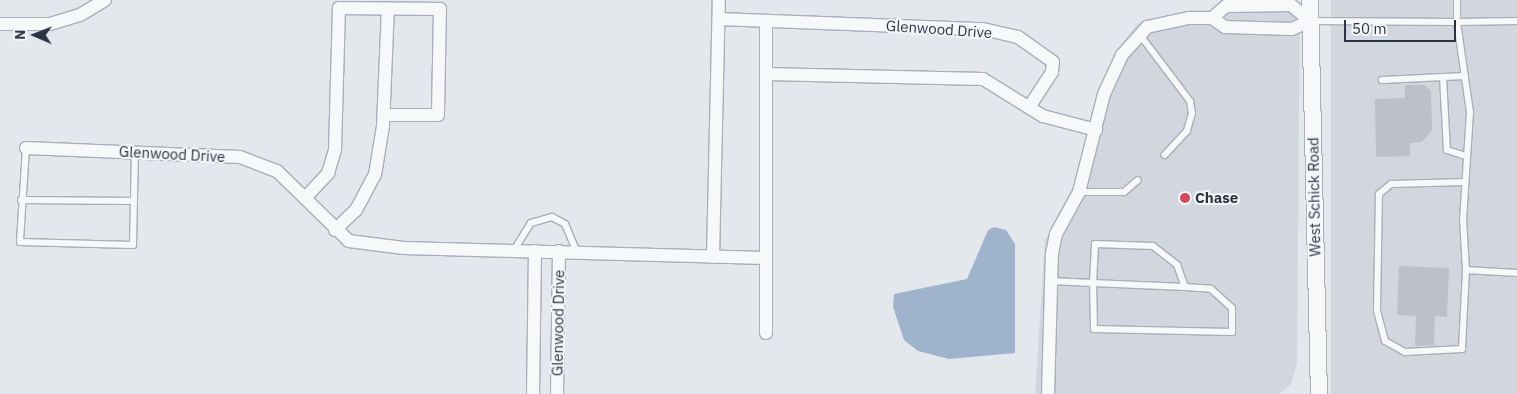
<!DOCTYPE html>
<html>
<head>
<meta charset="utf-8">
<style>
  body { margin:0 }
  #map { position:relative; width:1517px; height:394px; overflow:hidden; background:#e4e7ec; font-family:"IBM Plex Sans",sans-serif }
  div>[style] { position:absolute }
  .built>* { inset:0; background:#d2d6de; transform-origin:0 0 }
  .water>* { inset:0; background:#9fb4cc }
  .building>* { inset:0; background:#bbc0ca }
  .roads { filter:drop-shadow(1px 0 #a9aeb7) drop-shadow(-1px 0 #a9aeb7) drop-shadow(0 1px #a9aeb7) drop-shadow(0 -1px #a9aeb7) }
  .service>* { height:6px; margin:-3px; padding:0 3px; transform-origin:3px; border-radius:3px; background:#f7f8fa }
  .minor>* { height:12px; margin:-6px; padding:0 6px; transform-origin:6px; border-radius:6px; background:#f7f8fa }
  .tertiary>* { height:16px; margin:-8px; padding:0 8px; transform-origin:8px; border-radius:8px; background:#f7f8fa }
  .dots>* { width:14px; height:14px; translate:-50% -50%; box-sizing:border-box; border:2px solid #f4f6f9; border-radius:50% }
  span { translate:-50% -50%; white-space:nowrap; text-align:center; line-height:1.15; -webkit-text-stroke:4px #f4f6f9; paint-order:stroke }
  .street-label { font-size:15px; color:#2b3445 }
  .poi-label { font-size:15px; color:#2b3445; font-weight:700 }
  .left { translate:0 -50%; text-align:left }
  .north { position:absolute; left:10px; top:10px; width:50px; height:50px; -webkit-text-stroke:4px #f4f6f9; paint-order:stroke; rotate:271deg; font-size:14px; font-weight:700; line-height:20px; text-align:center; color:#2b3445 }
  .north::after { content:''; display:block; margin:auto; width:18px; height:22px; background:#2b3445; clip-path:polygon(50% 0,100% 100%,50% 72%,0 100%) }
  .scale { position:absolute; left:1344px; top:20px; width:112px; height:22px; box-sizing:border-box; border:2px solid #2b3445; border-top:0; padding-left:6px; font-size:15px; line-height:18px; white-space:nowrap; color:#2b3445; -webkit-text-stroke:4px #f4f6f9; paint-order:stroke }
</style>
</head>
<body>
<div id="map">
  <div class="built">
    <i style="left:1331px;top:0;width:186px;height:394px"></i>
    <i style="clip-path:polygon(1190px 10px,1300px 11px,1297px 364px,1291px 384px,1279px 394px,1035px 394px,1045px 240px,1073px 188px,1114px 54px,1138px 23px)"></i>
  </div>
  <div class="water">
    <i style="clip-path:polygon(994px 227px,1006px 230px,1015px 244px,1015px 353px,949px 359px,918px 351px,904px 340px,893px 307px,894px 294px,967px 279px,988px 230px)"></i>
  </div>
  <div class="building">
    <i style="clip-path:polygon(1405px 85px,1424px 85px,1431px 91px,1432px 130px,1422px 142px,1410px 143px,1410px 156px,1376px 157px,1375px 99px,1405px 98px)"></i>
    <i style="clip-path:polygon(1399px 266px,1449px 268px,1447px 317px,1435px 316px,1434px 345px,1415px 346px,1416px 316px,1397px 315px)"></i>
  </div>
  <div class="roads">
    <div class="service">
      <i style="left:1457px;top:0;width:22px;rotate:90deg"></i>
      <i style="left:1457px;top:22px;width:60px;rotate:-1deg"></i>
      <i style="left:1312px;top:21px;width:145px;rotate:0.4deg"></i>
      <i style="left:1457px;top:22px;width:91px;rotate:81.8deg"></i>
      <i style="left:1470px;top:112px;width:107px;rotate:93.7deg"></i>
      <i style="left:1463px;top:219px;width:51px;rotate:86.6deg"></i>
      <i style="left:1466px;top:270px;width:51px;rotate:3.4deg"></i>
      <i style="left:1140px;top:35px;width:83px;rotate:52.9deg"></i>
      <i style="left:1190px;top:101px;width:12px;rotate:81deg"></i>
      <i style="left:1192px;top:113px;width:19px;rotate:106deg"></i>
      <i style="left:1187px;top:131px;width:33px;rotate:133deg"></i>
      <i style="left:1443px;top:77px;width:73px;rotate:86.9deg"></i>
      <i style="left:1447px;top:150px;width:20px;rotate:18deg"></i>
      <i style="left:1382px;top:80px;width:83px;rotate:-2.8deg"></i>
      <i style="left:26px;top:148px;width:94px;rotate:93.7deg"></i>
      <i style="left:20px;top:242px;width:113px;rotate:1.5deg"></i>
      <i style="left:133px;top:245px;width:93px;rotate:-88.8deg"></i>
      <i style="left:1465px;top:182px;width:74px;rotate:178.5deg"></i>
      <i style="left:1391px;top:184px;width:16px;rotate:140deg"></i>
      <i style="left:1379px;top:194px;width:117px;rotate:91deg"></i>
      <i style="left:1377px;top:311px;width:31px;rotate:75deg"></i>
      <i style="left:1385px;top:341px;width:23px;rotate:29deg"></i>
      <i style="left:1405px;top:352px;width:57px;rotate:-3deg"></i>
      <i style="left:1462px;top:349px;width:79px;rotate:-87.1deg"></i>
      <i style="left:1079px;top:192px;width:45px"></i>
      <i style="left:1124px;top:192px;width:18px;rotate:-41deg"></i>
      <i style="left:21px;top:200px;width:113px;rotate:0.5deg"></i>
      <i style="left:514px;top:250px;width:32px;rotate:-58deg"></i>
      <i style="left:531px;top:223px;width:22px;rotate:-16deg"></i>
      <i style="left:552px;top:217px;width:15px;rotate:28deg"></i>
      <i style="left:565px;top:224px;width:30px;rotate:67deg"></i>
      <i style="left:1050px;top:281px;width:43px;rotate:2.7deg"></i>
      <i style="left:1093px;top:283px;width:92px;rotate:2.5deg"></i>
      <i style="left:1185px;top:287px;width:26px;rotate:4deg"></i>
      <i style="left:1211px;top:289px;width:28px;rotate:42deg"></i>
      <i style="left:1232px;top:308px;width:24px;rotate:90deg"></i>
      <i style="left:1232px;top:332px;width:138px;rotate:-178.8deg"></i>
      <i style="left:1094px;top:329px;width:46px;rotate:-91.2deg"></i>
      <i style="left:1093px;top:283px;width:39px;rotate:-87deg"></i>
      <i style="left:1095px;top:244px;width:58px;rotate:2deg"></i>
      <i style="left:1153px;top:246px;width:31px;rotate:38deg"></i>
      <i style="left:1177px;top:265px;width:23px;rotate:70deg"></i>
    </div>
    <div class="minor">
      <i style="left:719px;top:19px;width:264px;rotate:2.2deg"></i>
      <i style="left:983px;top:29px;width:36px;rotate:13deg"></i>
      <i style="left:1018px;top:37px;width:43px;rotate:35.5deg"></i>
      <i style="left:1053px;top:62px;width:10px;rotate:96deg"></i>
      <i style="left:1052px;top:72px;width:40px;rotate:122.9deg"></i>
      <i style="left:0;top:24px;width:50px"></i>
      <i style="left:50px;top:24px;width:31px;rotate:-17deg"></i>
      <i style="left:80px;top:15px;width:29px;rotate:-31deg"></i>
      <i style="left:766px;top:74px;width:217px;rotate:1.3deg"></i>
      <i style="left:983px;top:79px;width:70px;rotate:31.7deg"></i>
      <i style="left:1043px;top:116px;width:55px;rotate:14.8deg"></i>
      <i style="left:26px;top:148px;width:214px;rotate:2.4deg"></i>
      <i style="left:240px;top:157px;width:40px;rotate:21deg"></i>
      <i style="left:277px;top:171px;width:100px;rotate:44.2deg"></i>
      <i style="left:349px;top:241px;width:55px;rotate:7.3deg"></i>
      <i style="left:404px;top:248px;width:362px;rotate:1.6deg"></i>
      <i style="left:306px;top:197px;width:33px;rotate:-47deg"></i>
      <i style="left:328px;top:173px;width:24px;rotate:-73deg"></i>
      <i style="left:335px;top:150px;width:142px;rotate:-88.4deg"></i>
      <i style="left:339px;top:8px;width:101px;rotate:0.6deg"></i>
      <i style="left:440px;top:9px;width:106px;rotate:91.1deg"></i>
      <i style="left:438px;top:115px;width:54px;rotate:180deg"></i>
      <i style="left:335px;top:230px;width:29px;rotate:-44deg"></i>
      <i style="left:356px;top:210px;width:40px;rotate:-62deg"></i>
      <i style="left:375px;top:175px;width:50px;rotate:-80.7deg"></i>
      <i style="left:383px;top:126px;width:117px;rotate:-87.6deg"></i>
      <i style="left:713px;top:257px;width:257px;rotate:-88.7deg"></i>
      <i style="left:766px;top:333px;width:312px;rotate:-90deg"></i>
      <i style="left:533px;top:394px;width:143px;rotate:-89.2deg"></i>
      <i style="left:557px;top:394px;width:143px;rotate:-89.2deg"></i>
      <i style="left:1048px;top:394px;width:140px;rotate:-88.4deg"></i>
      <i style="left:1052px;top:254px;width:20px;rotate:-79deg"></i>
      <i style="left:1056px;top:234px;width:48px;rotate:-61.3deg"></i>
      <i style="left:1079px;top:192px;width:101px;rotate:-75.7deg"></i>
      <i style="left:1104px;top:94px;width:43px;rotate:-65.2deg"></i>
      <i style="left:1122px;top:55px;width:38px;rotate:-48deg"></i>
      <i style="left:1147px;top:27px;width:43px;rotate:-12.1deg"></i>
      <i style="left:1189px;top:18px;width:23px"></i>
      <i style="left:1212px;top:18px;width:16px;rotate:35deg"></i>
      <i style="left:1225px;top:27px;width:67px;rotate:1.7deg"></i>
      <i style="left:1292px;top:29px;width:20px;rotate:-24deg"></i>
      <i style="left:1310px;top:21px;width:25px;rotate:-140deg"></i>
      <i style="left:1291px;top:5px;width:65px;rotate:179.1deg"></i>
      <i style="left:1226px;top:6px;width:18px;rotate:139deg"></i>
    </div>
    <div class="tertiary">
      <i style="left:1310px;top:0;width:394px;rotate:88.7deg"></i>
    </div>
  </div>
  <div class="dots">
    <i style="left:1185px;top:198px;background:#d1495b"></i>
  </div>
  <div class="street-label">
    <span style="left:939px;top:29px;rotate:4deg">Glenwood Drive</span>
    <span style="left:172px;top:154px;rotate:3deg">Glenwood Drive</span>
    <span style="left:1314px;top:197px;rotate:-91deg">West Schick Road</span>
    <span style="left:558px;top:323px;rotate:-89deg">Glenwood Drive</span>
  </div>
  <div class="poi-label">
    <span class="left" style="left:1195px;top:198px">Chase</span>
  </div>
  <div class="north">N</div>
  <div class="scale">50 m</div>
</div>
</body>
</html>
